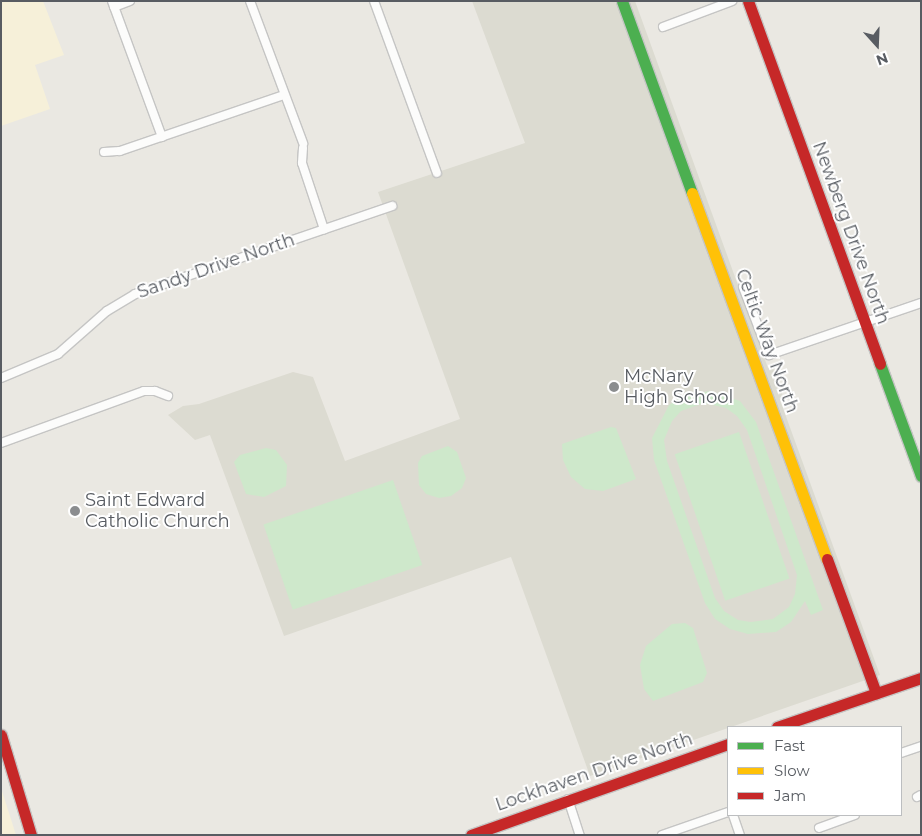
<!DOCTYPE html>
<html>
<head>
<meta charset="utf-8">
<style>
  body { margin:0 }
  #map { position:relative; width:922px; height:836px; overflow:hidden; background:#eae8e2; font-family:Montserrat,sans-serif }
  div>[style] { position:absolute }
  .commercial>* { inset:0; background:#f6f0d9 }
  .education>* { inset:0; background:#dcdbd1 }
  .green>* { inset:0; background:#cee8cb; transform-origin:0 0 }
  .roads { filter:drop-shadow(1px 0 #c5c5c4) drop-shadow(-1px 0 #c5c5c4) drop-shadow(0 1px #c5c5c4) drop-shadow(0 -1px #c5c5c4) }
  .street>* { height:8px; margin:-4px; padding:0 4px; transform-origin:4px; border-radius:4px; background:#fcfcfb }
  .fast>* { height:11px; margin:-5.5px; padding:0 5.5px; transform-origin:5.5px; border-radius:5.5px; background:#4caf50 }
  .slow>* { height:11px; margin:-5.5px; padding:0 5.5px; transform-origin:5.5px; border-radius:5.5px; background:#ffc107 }
  .jam>* { height:11px; margin:-5.5px; padding:0 5.5px; transform-origin:5.5px; border-radius:5.5px; background:#c62828 }
  .dots>* { width:14px; height:14px; translate:-50% -50%; box-sizing:border-box; border:2px solid #fff; border-radius:50% }
  span { translate:-50% -50%; white-space:nowrap; text-align:center; line-height:1.15; -webkit-text-stroke:4px #fff; paint-order:stroke }
  .street-label { font-size:18px; color:#585c62 }
  .poi-label { font-size:18px; color:#585c62 }
  .left { translate:0 -50%; text-align:left }
  .frame { position:absolute; inset:0; border:2px solid #585c62; pointer-events:none }
  .legend { position:absolute; left:727px; top:726px; width:175px; height:90px; box-sizing:border-box; background:#fff; border:1px solid #bcbec0; margin:0; padding:6px 9px; list-style:none; font-size:15px; color:#585c62 }
  .legend li { display:flex; align-items:center; gap:10px; height:25px }
  .legend b { width:25px; border:1px solid #bcbec0 }
  .north { position:absolute; left:852px; top:20px; width:50px; height:50px; -webkit-text-stroke:4px #fff; paint-order:stroke; rotate:160deg; font-size:14px; font-weight:700; line-height:20px; text-align:center; color:#585c62 }
  .north::after { content:''; display:block; margin:auto; width:18px; height:22px; background:#585c62; clip-path:polygon(50% 0,100% 100%,50% 72%,0 100%) }
</style>
</head>
<body>
<div id="map">
  <div class="commercial">
    <i style="clip-path:polygon(1px 1px,43px 1px,64px 55px,35px 65px,50px 109px,1px 126px)"></i>
    <i style="clip-path:polygon(1px 788px,16px 835px,1px 835px)"></i>
  </div>
  <div class="education">
    <i style="clip-path:polygon(472px 1px,635px 1px,768px 368px,774px 366px,783px 397px,780px 400px,880px 675px,590px 776px,511px 557px,284px 636px,210px 435px,195px 440px,168px 415px,183px 406px,199px 404px,293px 372px,313px 377px,345px 461px,460px 419px,378px 192px,525px 143px)"></i>
  </div>
  <div class="green">
    <i style="clip-path:polygon(evenodd,710px 391px,740px 401px,756px 422px,823px 610px,811px 615px,805px 601px,791px 622px,776px 632px,748px 634px,730px 629px,715px 619px,705px 603px,654px 460px,652px 438px,669px 405px,683px 396px,710px 391px,704px 403px,726px 408px,737px 416px,747px 430px,797px 575px,795px 594px,789px 607px,773px 619px,751px 622px,738px 620px,724px 611px,715px 598px,667px 461px,664px 440px,672px 421px,681px 411px,704px 403px)"></i>
    <i style="clip-path:polygon(611px 427px,616px 428px,636px 479px,603px 491px,585px 489px,571px 477px,563px 460px,562px 444px)"></i>
    <i style="left:739px;top:432px;width:155px;height:68px;rotate:71deg"></i>
    <i style="clip-path:polygon(448px 446px,457px 452px,466px 478px,462px 488px,451px 496px,439px 498px,426px 494px,419px 485px,418px 463px,422px 456px)"></i>
    <i style="clip-path:polygon(266px 448px,276px 450px,287px 465px,286px 486px,264px 497px,246px 494px,234px 462px,240px 455px)"></i>
    <i style="left:393px;top:480px;width:90px;height:137px;rotate:71deg"></i>
    <i style="clip-path:polygon(685px 623px,693px 628px,707px 673px,703px 682px,653px 701px,644px 689px,640px 665px,646px 646px,672px 624px)"></i>
  </div>
  <div class="roads">
    <div class="street">
      <i style="left:112px;top:1px;width:145px;rotate:69.8deg"></i>
      <i style="left:250px;top:1px;width:152px;rotate:69.5deg"></i>
      <i style="left:374px;top:1px;width:183px;rotate:69.9deg"></i>
      <i style="left:114px;top:7px;width:17px;rotate:-21deg"></i>
      <i style="left:663px;top:27px;width:74px;rotate:-20.6deg"></i>
      <i style="left:303px;top:148px;width:15px;rotate:94deg"></i>
      <i style="left:302px;top:163px;width:70px;rotate:71.6deg"></i>
      <i style="left:104px;top:152px;width:16px;rotate:-4deg"></i>
      <i style="left:120px;top:151px;width:173px;rotate:-18.9deg"></i>
      <i style="left:743px;top:287px;width:73px;rotate:69.1deg"></i>
      <i style="left:769px;top:355px;width:161px;rotate:-18.9deg"></i>
      <i style="left:1px;top:378px;width:62px;rotate:-22.8deg"></i>
      <i style="left:58px;top:354px;width:65px;rotate:-41.3deg"></i>
      <i style="left:107px;top:311px;width:33px;rotate:-31deg"></i>
      <i style="left:135px;top:294px;width:272px;rotate:-18.9deg"></i>
      <i style="left:1px;top:443px;width:152px;rotate:-20deg"></i>
      <i style="left:144px;top:391px;width:11px"></i>
      <i style="left:155px;top:391px;width:14px;rotate:21deg"></i>
      <i style="left:901px;top:753px;width:21px;rotate:-19deg"></i>
      <i style="left:917px;top:797px;width:4px;rotate:-27deg"></i>
      <i style="left:568px;top:799px;width:38px;rotate:72deg"></i>
      <i style="left:733px;top:815px;width:21px;rotate:71deg"></i>
      <i style="left:819px;top:828px;width:38px;rotate:-20deg"></i>
      <i style="left:662px;top:835px;width:70px;rotate:-19.2deg"></i>
    </div>
    <div class="fast">
      <i style="left:622px;top:1px;width:204px;rotate:70deg"></i>
      <i style="left:880px;top:364px;width:119px;rotate:69.9deg"></i>
    </div>
    <div class="slow">
      <i style="left:692px;top:193px;width:390px;rotate:69.8deg"></i>
    </div>
    <div class="jam">
      <i style="left:748px;top:1px;width:386px;rotate:70deg"></i>
      <i style="left:827px;top:559px;width:143px;rotate:69.9deg"></i>
      <i style="left:777px;top:727px;width:152px;rotate:-18.8deg"></i>
      <i style="left:1px;top:735px;width:104px;rotate:73.3deg"></i>
      <i style="left:471px;top:835px;width:273px;rotate:-19.5deg"></i>
    </div>
  </div>
  <div class="dots">
    <i style="left:614px;top:387px;background:#8b8d8f"></i>
    <i style="left:75px;top:511px;background:#8b8d8f"></i>
  </div>
  <div class="street-label">
    <span style="left:851px;top:233px;rotate:70deg">Newberg Drive North</span>
    <span style="left:216px;top:266px;rotate:-19deg">Sandy Drive North</span>
    <span style="left:767px;top:341px;rotate:70deg">Celtic Way North</span>
    <span style="left:594px;top:772px;rotate:-19deg">Lockhaven Drive North</span>
  </div>
  <div class="poi-label">
    <span class="left" style="left:624px;top:387px">McNary<br>High School</span>
    <span class="left" style="left:85px;top:511px">Saint Edward<br>Catholic Church</span>
  </div>
  <div class="frame"></div>
  <ul class="legend">
  <li><b style="height:6px;background:#4caf50"></b>Fast</li>
  <li><b style="height:6px;background:#ffc107"></b>Slow</li>
  <li><b style="height:6px;background:#c62828"></b>Jam</li>
  </ul>
  <div class="north">N</div>
</div>
</body>
</html>
